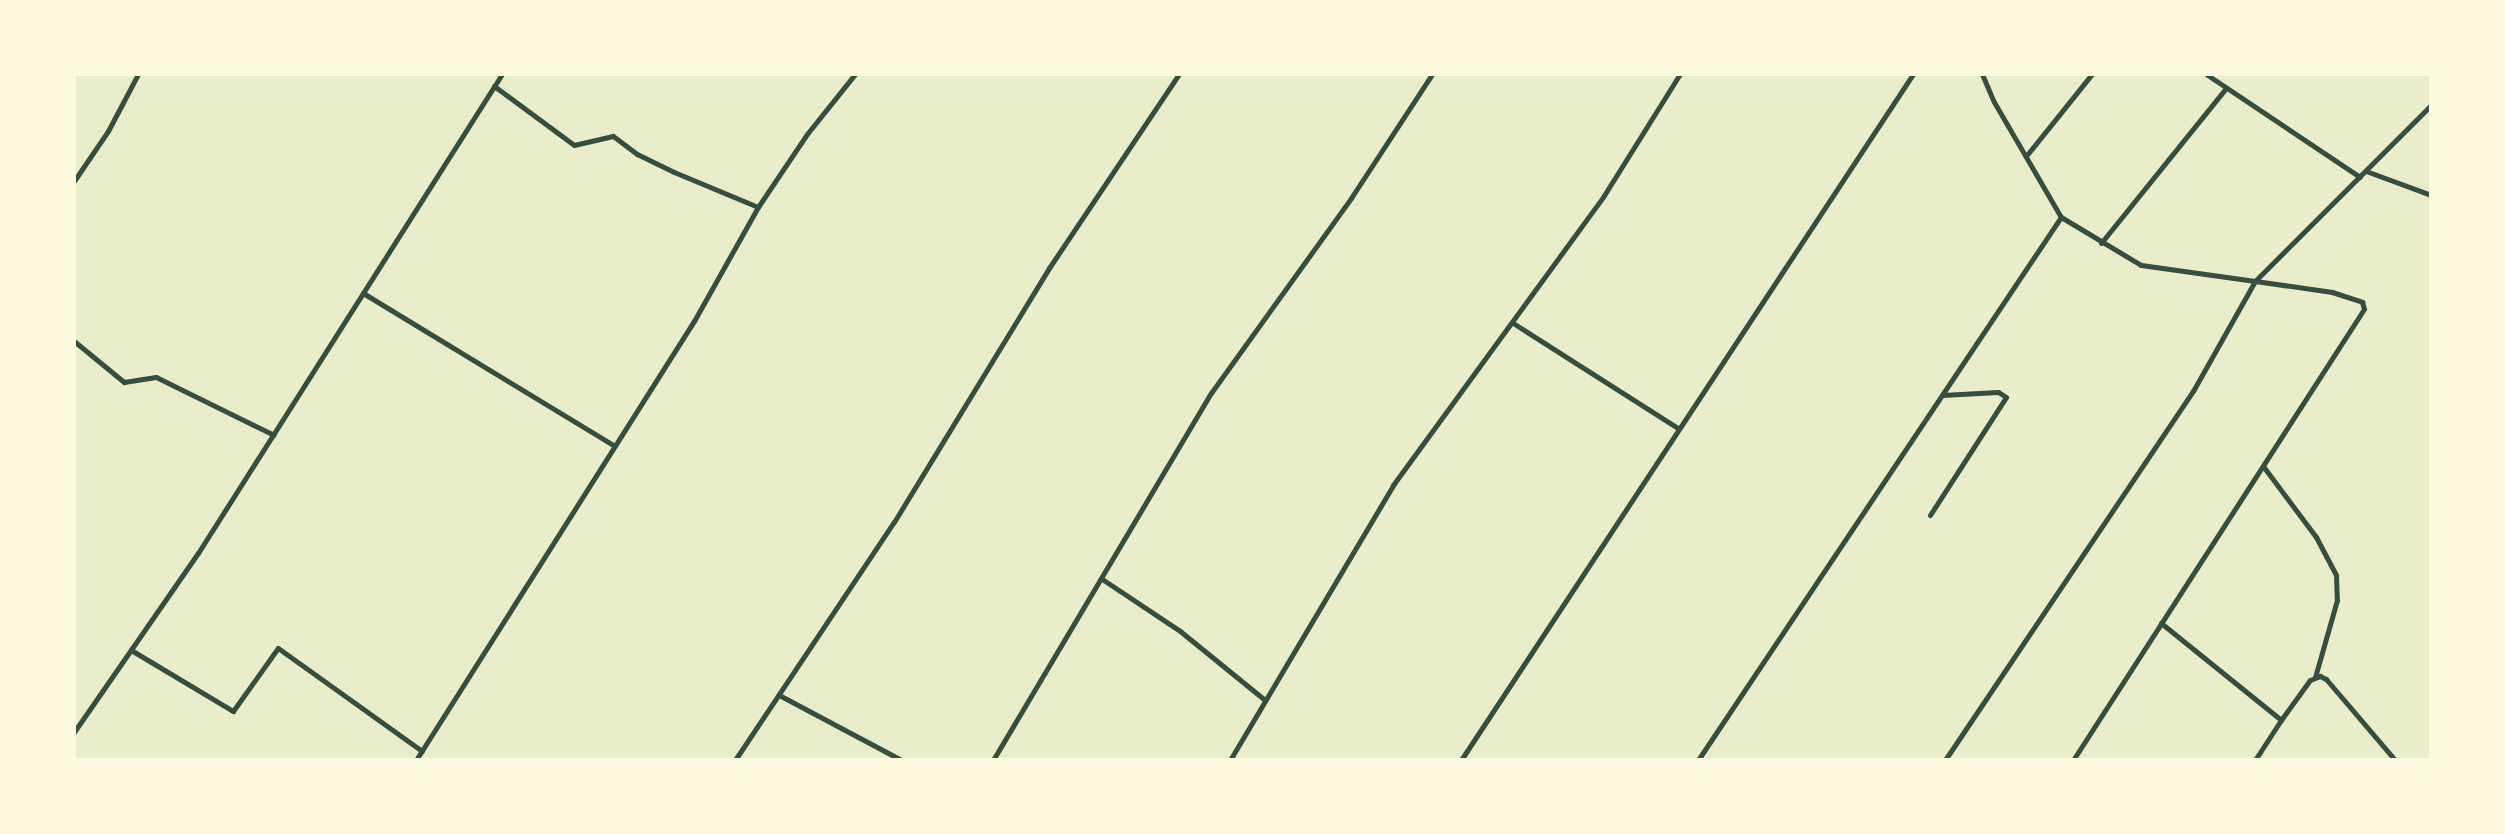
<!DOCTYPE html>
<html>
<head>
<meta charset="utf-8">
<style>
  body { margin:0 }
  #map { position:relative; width:2505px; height:834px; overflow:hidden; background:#e9edc9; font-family:Rubik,sans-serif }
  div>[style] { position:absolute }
  .minor>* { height:5px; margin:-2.5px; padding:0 2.5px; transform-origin:2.5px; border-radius:2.5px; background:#344e41 }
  span { translate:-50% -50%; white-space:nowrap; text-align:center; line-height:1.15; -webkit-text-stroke:6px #fefae0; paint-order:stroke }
  .frame { position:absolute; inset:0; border:76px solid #fefae0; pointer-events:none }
</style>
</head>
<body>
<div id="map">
  <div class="minor">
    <i style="left:1982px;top:74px;width:30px;rotate:67deg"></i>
    <i style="left:1994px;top:102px;width:133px;rotate:59.8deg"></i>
    <i style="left:2061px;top:217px;width:93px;rotate:31deg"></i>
    <i style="left:2141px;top:265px;width:115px;rotate:8deg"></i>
    <i style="left:2255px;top:281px;width:249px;rotate:-45deg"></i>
    <i style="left:2206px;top:74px;width:185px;rotate:33.8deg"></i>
    <i style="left:494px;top:86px;width:99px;rotate:36.4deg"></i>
    <i style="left:574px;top:145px;width:40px;rotate:-13deg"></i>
    <i style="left:613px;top:136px;width:30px;rotate:37deg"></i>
    <i style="left:637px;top:154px;width:41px;rotate:25.9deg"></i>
    <i style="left:674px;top:172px;width:91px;rotate:22.6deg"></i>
    <i style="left:2026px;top:156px;width:105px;rotate:-51.2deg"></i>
    <i style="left:2366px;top:171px;width:69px;rotate:20.3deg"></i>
    <i style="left:74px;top:181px;width:60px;rotate:-55.8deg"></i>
    <i style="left:108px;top:131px;width:64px;rotate:-62.2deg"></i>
    <i style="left:2101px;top:243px;width:199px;rotate:-51.1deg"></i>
    <i style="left:363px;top:293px;width:293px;rotate:31.3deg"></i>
    <i style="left:1513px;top:323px;width:196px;rotate:32.5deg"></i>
    <i style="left:74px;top:341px;width:65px;rotate:39.4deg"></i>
    <i style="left:124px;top:382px;width:32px;rotate:-9deg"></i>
    <i style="left:156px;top:377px;width:131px;rotate:26.2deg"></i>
    <i style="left:2263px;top:466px;width:89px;rotate:53.3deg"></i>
    <i style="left:2316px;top:537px;width:43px;rotate:62.2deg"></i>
    <i style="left:2336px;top:575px;width:25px;rotate:88deg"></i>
    <i style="left:2337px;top:600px;width:80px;rotate:105.9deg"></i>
    <i style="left:1930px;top:515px;width:140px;rotate:-57.2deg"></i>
    <i style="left:2006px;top:397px;width:9px;rotate:-148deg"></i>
    <i style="left:1998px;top:392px;width:56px;rotate:176.9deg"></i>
    <i style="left:1102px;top:579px;width:94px;rotate:33.7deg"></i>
    <i style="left:1180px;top:631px;width:109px;rotate:39.1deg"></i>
    <i style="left:2161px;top:623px;width:154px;rotate:38.9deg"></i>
    <i style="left:2281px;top:720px;width:49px;rotate:-54.1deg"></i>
    <i style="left:2310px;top:680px;width:11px;rotate:-22deg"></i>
    <i style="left:2320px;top:676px;width:7px;rotate:27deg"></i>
    <i style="left:2326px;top:679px;width:106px;rotate:49.6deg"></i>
    <i style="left:131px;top:650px;width:119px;rotate:30.9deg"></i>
    <i style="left:233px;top:711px;width:77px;rotate:-54.5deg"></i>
    <i style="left:278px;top:648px;width:177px;rotate:35.6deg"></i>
    <i style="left:779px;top:695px;width:138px;rotate:28deg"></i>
    <i style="left:74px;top:732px;width:218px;rotate:-55.3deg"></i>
    <i style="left:198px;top:553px;width:567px;rotate:-57.6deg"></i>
    <i style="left:416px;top:760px;width:520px;rotate:-57.66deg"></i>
    <i style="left:694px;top:321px;width:131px;rotate:-60.7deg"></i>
    <i style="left:758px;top:207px;width:88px;rotate:-56.1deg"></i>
    <i style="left:807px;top:134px;width:77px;rotate:-51.3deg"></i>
    <i style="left:735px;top:760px;width:286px;rotate:-56.3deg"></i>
    <i style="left:894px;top:522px;width:298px;rotate:-58.6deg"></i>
    <i style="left:1049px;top:268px;width:234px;rotate:-56.2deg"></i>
    <i style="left:993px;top:760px;width:427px;rotate:-59.3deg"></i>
    <i style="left:1211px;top:393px;width:240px;rotate:-54.3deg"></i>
    <i style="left:1351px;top:198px;width:148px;rotate:-56.8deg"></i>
    <i style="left:1230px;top:760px;width:320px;rotate:-59.3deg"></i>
    <i style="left:1393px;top:485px;width:356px;rotate:-53.9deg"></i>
    <i style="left:1603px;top:197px;width:145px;rotate:-58deg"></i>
    <i style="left:1461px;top:760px;width:822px;rotate:-56.62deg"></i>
    <i style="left:1698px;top:760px;width:653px;rotate:-56.24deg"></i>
    <i style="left:1945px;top:760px;width:445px;rotate:-56.1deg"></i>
    <i style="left:2193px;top:391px;width:126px;rotate:-60.6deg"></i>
    <i style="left:2255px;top:281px;width:78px;rotate:8.1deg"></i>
    <i style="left:2332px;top:292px;width:32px;rotate:18deg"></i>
    <i style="left:2362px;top:302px;width:7px;rotate:74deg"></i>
    <i style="left:2364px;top:309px;width:537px;rotate:122.83deg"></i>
    <i style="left:2255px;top:760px;width:48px;rotate:-57deg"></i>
  </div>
  <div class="frame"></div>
</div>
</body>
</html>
